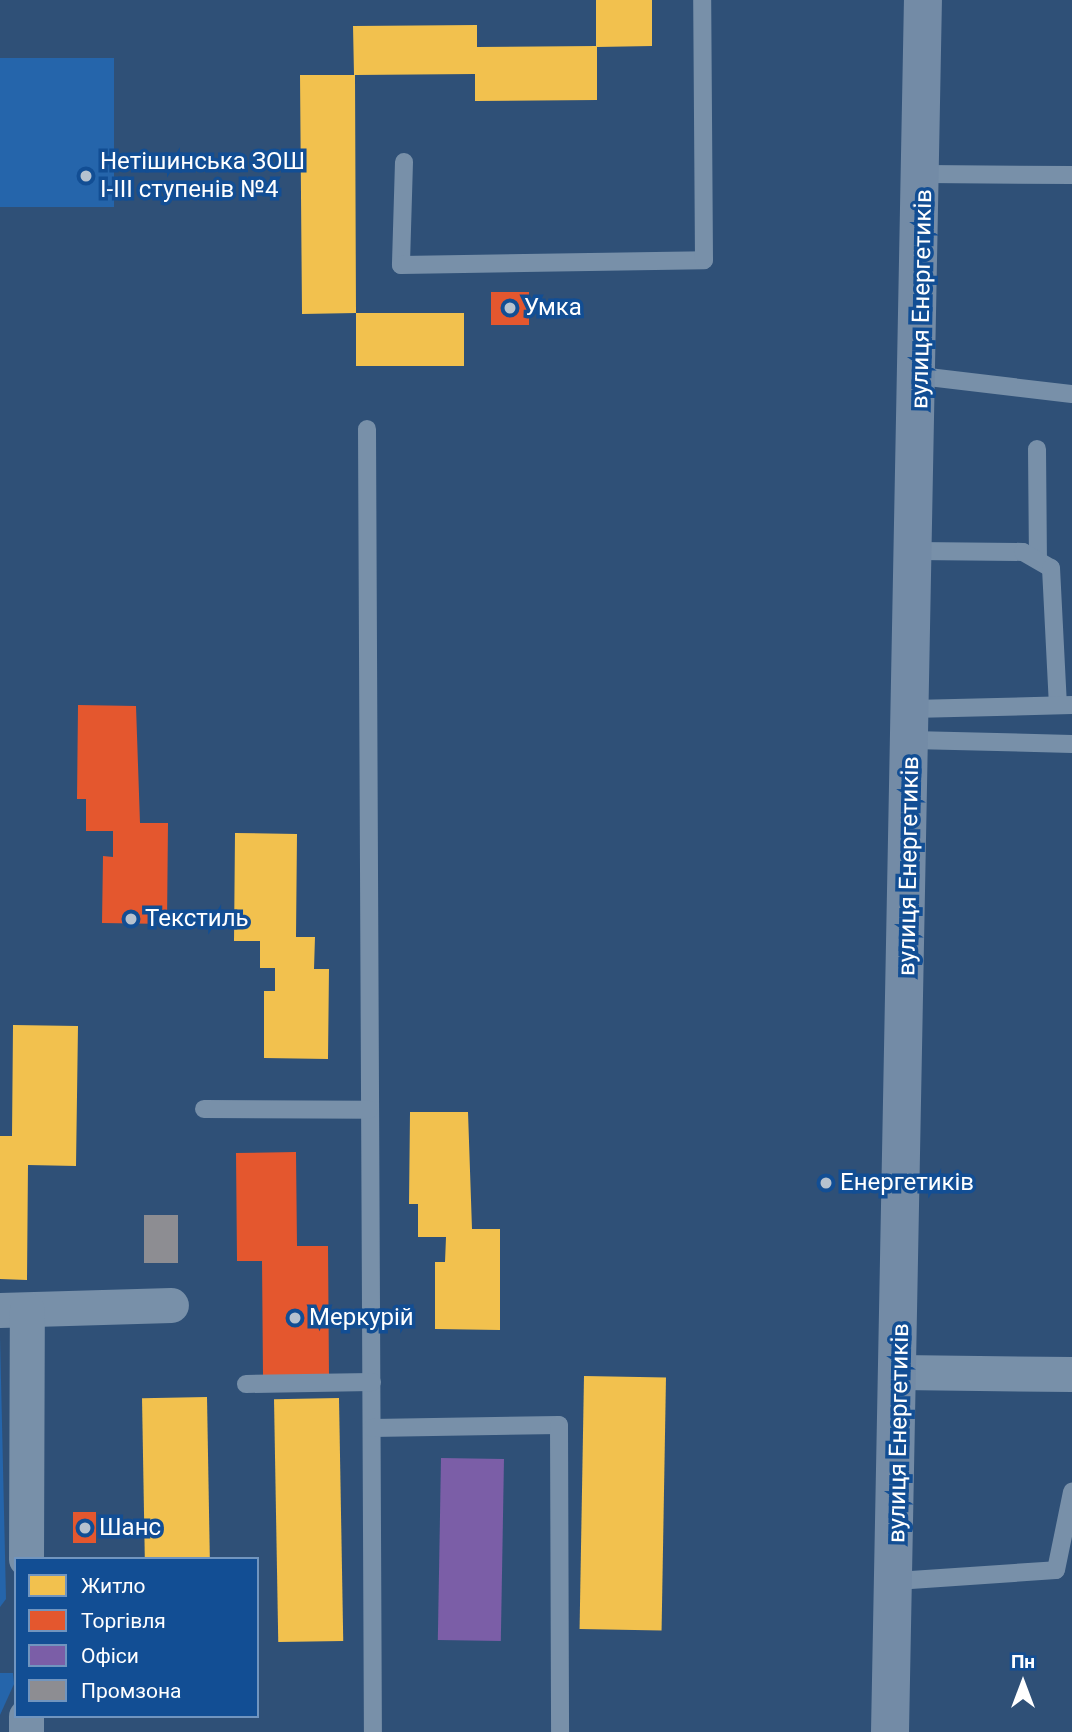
<!DOCTYPE html>
<html>
<head>
<meta charset="utf-8">
<style>
  body { margin:0 }
  #map { position:relative; width:1072px; height:1732px; overflow:hidden; background:#2f5077; font-family:Roboto,sans-serif }
  div>[style] { position:absolute }
  .green>* { inset:0; background:#2565ab; transform-origin:0 0 }
  .homes>* { inset:0; background:#f2c14e; transform-origin:0 0 }
  .shops>* { inset:0; background:#e4572e; transform-origin:0 0 }
  .offices>* { inset:0; background:#7b5ea7; transform-origin:0 0 }
  .industry>* { inset:0; background:#8d8d92; transform-origin:0 0 }
  .service>* { height:18px; margin:-9px; padding:0 9px; transform-origin:9px; border-radius:9px; background:#7890a9 }
  .minor>* { height:35px; margin:-17.5px; padding:0 17.5px; transform-origin:17.5px; border-radius:17.5px; background:#7890a9 }
  .secondary>* { height:38px; margin:-19px; padding:0 19px; transform-origin:19px; border-radius:19px; background:#738ba6 }
  .dots>* { width:19px; height:19px; translate:-50% -50%; box-sizing:border-box; border:4px solid #124e94; border-radius:50% }
  span { translate:-50% -50%; white-space:nowrap; text-align:center; line-height:1.15; -webkit-text-stroke:7px #124e94; paint-order:stroke }
  .poi-label { font-size:24px; color:#fff }
  .left { translate:0 -50%; text-align:left }
  .street-label { font-size:24px; color:#fff }
  .legend { position:absolute; left:14px; top:1557px; width:245px; height:161px; box-sizing:border-box; background:#124e94; border:2px solid #7195bf; margin:0; padding:9px 12px; list-style:none; font-size:21px; color:#fff }
  .legend li { display:flex; align-items:center; gap:14px; height:35px }
  .legend b { width:35px; border:2px solid #7195bf }
  .north { position:absolute; left:988px; top:1648px; width:70px; height:70px; -webkit-text-stroke:5px #124e94; paint-order:stroke; rotate:0deg; font-size:19px; font-weight:700; line-height:28px; text-align:center; color:#fff }
  .north::after { content:''; display:block; margin:auto; width:24px; height:32px; background:#fff; clip-path:polygon(50% 0,100% 100%,50% 72%,0 100%) }
</style>
</head>
<body>
<div id="map">
  <div class="green">
    <i style="left:0;top:58px;width:114px;height:149px"></i>
    <i style="clip-path:polygon(0 1336px,6px 1599px,0 1607px)"></i>
    <i style="clip-path:polygon(0 1673px,13px 1673px,14px 1684px,0 1715px)"></i>
  </div>
  <div class="homes">
    <i style="clip-path:polygon(596px 0,652px 0,652px 46px,597px 47px,597px 100px,475px 101px,475px 74px,355px 75px,356px 313px,302px 314px,300px 75px,354px 75px,353px 26px,477px 25px,477px 47px,596px 46px)"></i>
    <i style="left:464px;top:313px;width:53px;height:108px;rotate:90deg"></i>
    <i style="clip-path:polygon(235px 833px,297px 834px,296px 937px,315px 937px,314px 969px,329px 969px,328px 1059px,264px 1058px,264px 991px,275px 991px,275px 968px,260px 968px,260px 941px,234px 941px)"></i>
    <i style="clip-path:polygon(13px 1025px,78px 1026px,76px 1166px,28px 1165px,27px 1280px,0 1279px,0 1136px,12px 1136px)"></i>
    <i style="clip-path:polygon(410px 1112px,468px 1112px,472px 1229px,500px 1229px,500px 1330px,435px 1329px,435px 1262px,445px 1262px,446px 1237px,418px 1237px,418px 1204px,409px 1204px)"></i>
    <i style="left:584px;top:1376px;width:82px;height:253px;rotate:1deg"></i>
    <i style="left:207px;top:1397px;width:162px;height:65px;rotate:89deg"></i>
    <i style="left:339px;top:1398px;width:243px;height:65px;rotate:89deg"></i>
  </div>
  <div class="shops">
    <i style="left:491px;top:292px;width:38px;height:33px"></i>
    <i style="clip-path:polygon(78px 705px,136px 706px,140px 823px,168px 823px,167px 924px,102px 923px,103px 856px,113px 857px,113px 831px,86px 831px,86px 799px,77px 799px)"></i>
    <i style="clip-path:polygon(296px 1152px,297px 1246px,328px 1246px,329px 1376px,263px 1376px,262px 1261px,237px 1261px,236px 1153px)"></i>
    <i style="left:73px;top:1512px;width:23px;height:31px"></i>
  </div>
  <div class="offices">
    <i style="left:441px;top:1458px;width:63px;height:182px;rotate:1deg"></i>
  </div>
  <div class="industry">
    <i style="left:144px;top:1215px;width:34px;height:48px"></i>
  </div>
  <div class="service">
    <i style="left:404px;top:162px;width:103px;rotate:91.7deg"></i>
    <i style="left:401px;top:265px;width:303px;rotate:-0.9deg"></i>
    <i style="left:704px;top:260px;width:260px;rotate:-90.4deg"></i>
    <i style="left:925px;top:174px;width:147px;rotate:0.4deg"></i>
    <i style="left:920px;top:376px;width:153px;rotate:6.8deg"></i>
    <i style="left:367px;top:429px;width:1303px;rotate:89.74deg"></i>
    <i style="left:1037px;top:449px;width:107px;rotate:89.5deg"></i>
    <i style="left:916px;top:551px;width:107px;rotate:0.5deg"></i>
    <i style="left:1023px;top:552px;width:32px;rotate:30deg"></i>
    <i style="left:1051px;top:568px;width:137px;rotate:87.1deg"></i>
    <i style="left:912px;top:709px;width:160px;rotate:-1.4deg"></i>
    <i style="left:912px;top:740px;width:160px;rotate:1.4deg"></i>
    <i style="left:204px;top:1109px;width:165px;rotate:0.3deg"></i>
    <i style="left:246px;top:1384px;width:126px;rotate:-0.9deg"></i>
    <i style="left:372px;top:1428px;width:187px;rotate:-0.9deg"></i>
    <i style="left:559px;top:1425px;width:307px;rotate:89.8deg"></i>
    <i style="left:896px;top:1581px;width:160px;rotate:-3.9deg"></i>
    <i style="left:1056px;top:1570px;width:80px;rotate:-78.4deg"></i>
  </div>
  <div class="minor">
    <i style="left:0;top:1310px;width:171px;rotate:-1.7deg"></i>
    <i style="left:900px;top:1372px;width:172px;rotate:0.7deg"></i>
    <i style="left:26px;top:1559px;width:249px;rotate:-89.8deg"></i>
    <i style="left:26px;top:1732px;width:16px;rotate:-90deg"></i>
  </div>
  <div class="secondary">
    <i style="left:890px;top:1732px;width:1732px;rotate:-88.91deg"></i>
  </div>
  <div class="dots">
    <i style="left:86px;top:176px;background:#b6c2cf"></i>
    <i style="left:510px;top:308px;background:#b6c2cf"></i>
    <i style="left:131px;top:919px;background:#b6c2cf"></i>
    <i style="left:826px;top:1183px;background:#b6c2cf"></i>
    <i style="left:295px;top:1318px;background:#b6c2cf"></i>
    <i style="left:85px;top:1528px;background:#b6c2cf"></i>
  </div>
  <div class="poi-label">
    <span class="left" style="left:100px;top:176px">Нетішинська ЗОШ<br>І-ІІІ ступенів №4</span>
    <span class="left" style="left:524px;top:308px">Умка</span>
    <span class="left" style="left:145px;top:919px">Текстиль</span>
    <span class="left" style="left:840px;top:1183px">Енергетиків</span>
    <span class="left" style="left:309px;top:1318px">Меркурій</span>
    <span class="left" style="left:99px;top:1528px">Шанс</span>
  </div>
  <div class="street-label">
    <span style="left:922px;top:299px;rotate:-89deg">вулиця Енергетиків</span>
    <span style="left:909px;top:866px;rotate:-89deg">вулиця Енергетиків</span>
    <span style="left:899px;top:1433px;rotate:-89deg">вулиця Енергетиків</span>
  </div>
  <ul class="legend">
  <li><b style="height:19px;background:#f2c14e"></b>Житло</li>
  <li><b style="height:19px;background:#e4572e"></b>Торгівля</li>
  <li><b style="height:19px;background:#7b5ea7"></b>Офіси</li>
  <li><b style="height:19px;background:#8d8d92"></b>Промзона</li>
  </ul>
  <div class="north">Пн</div>
</div>
</body>
</html>
